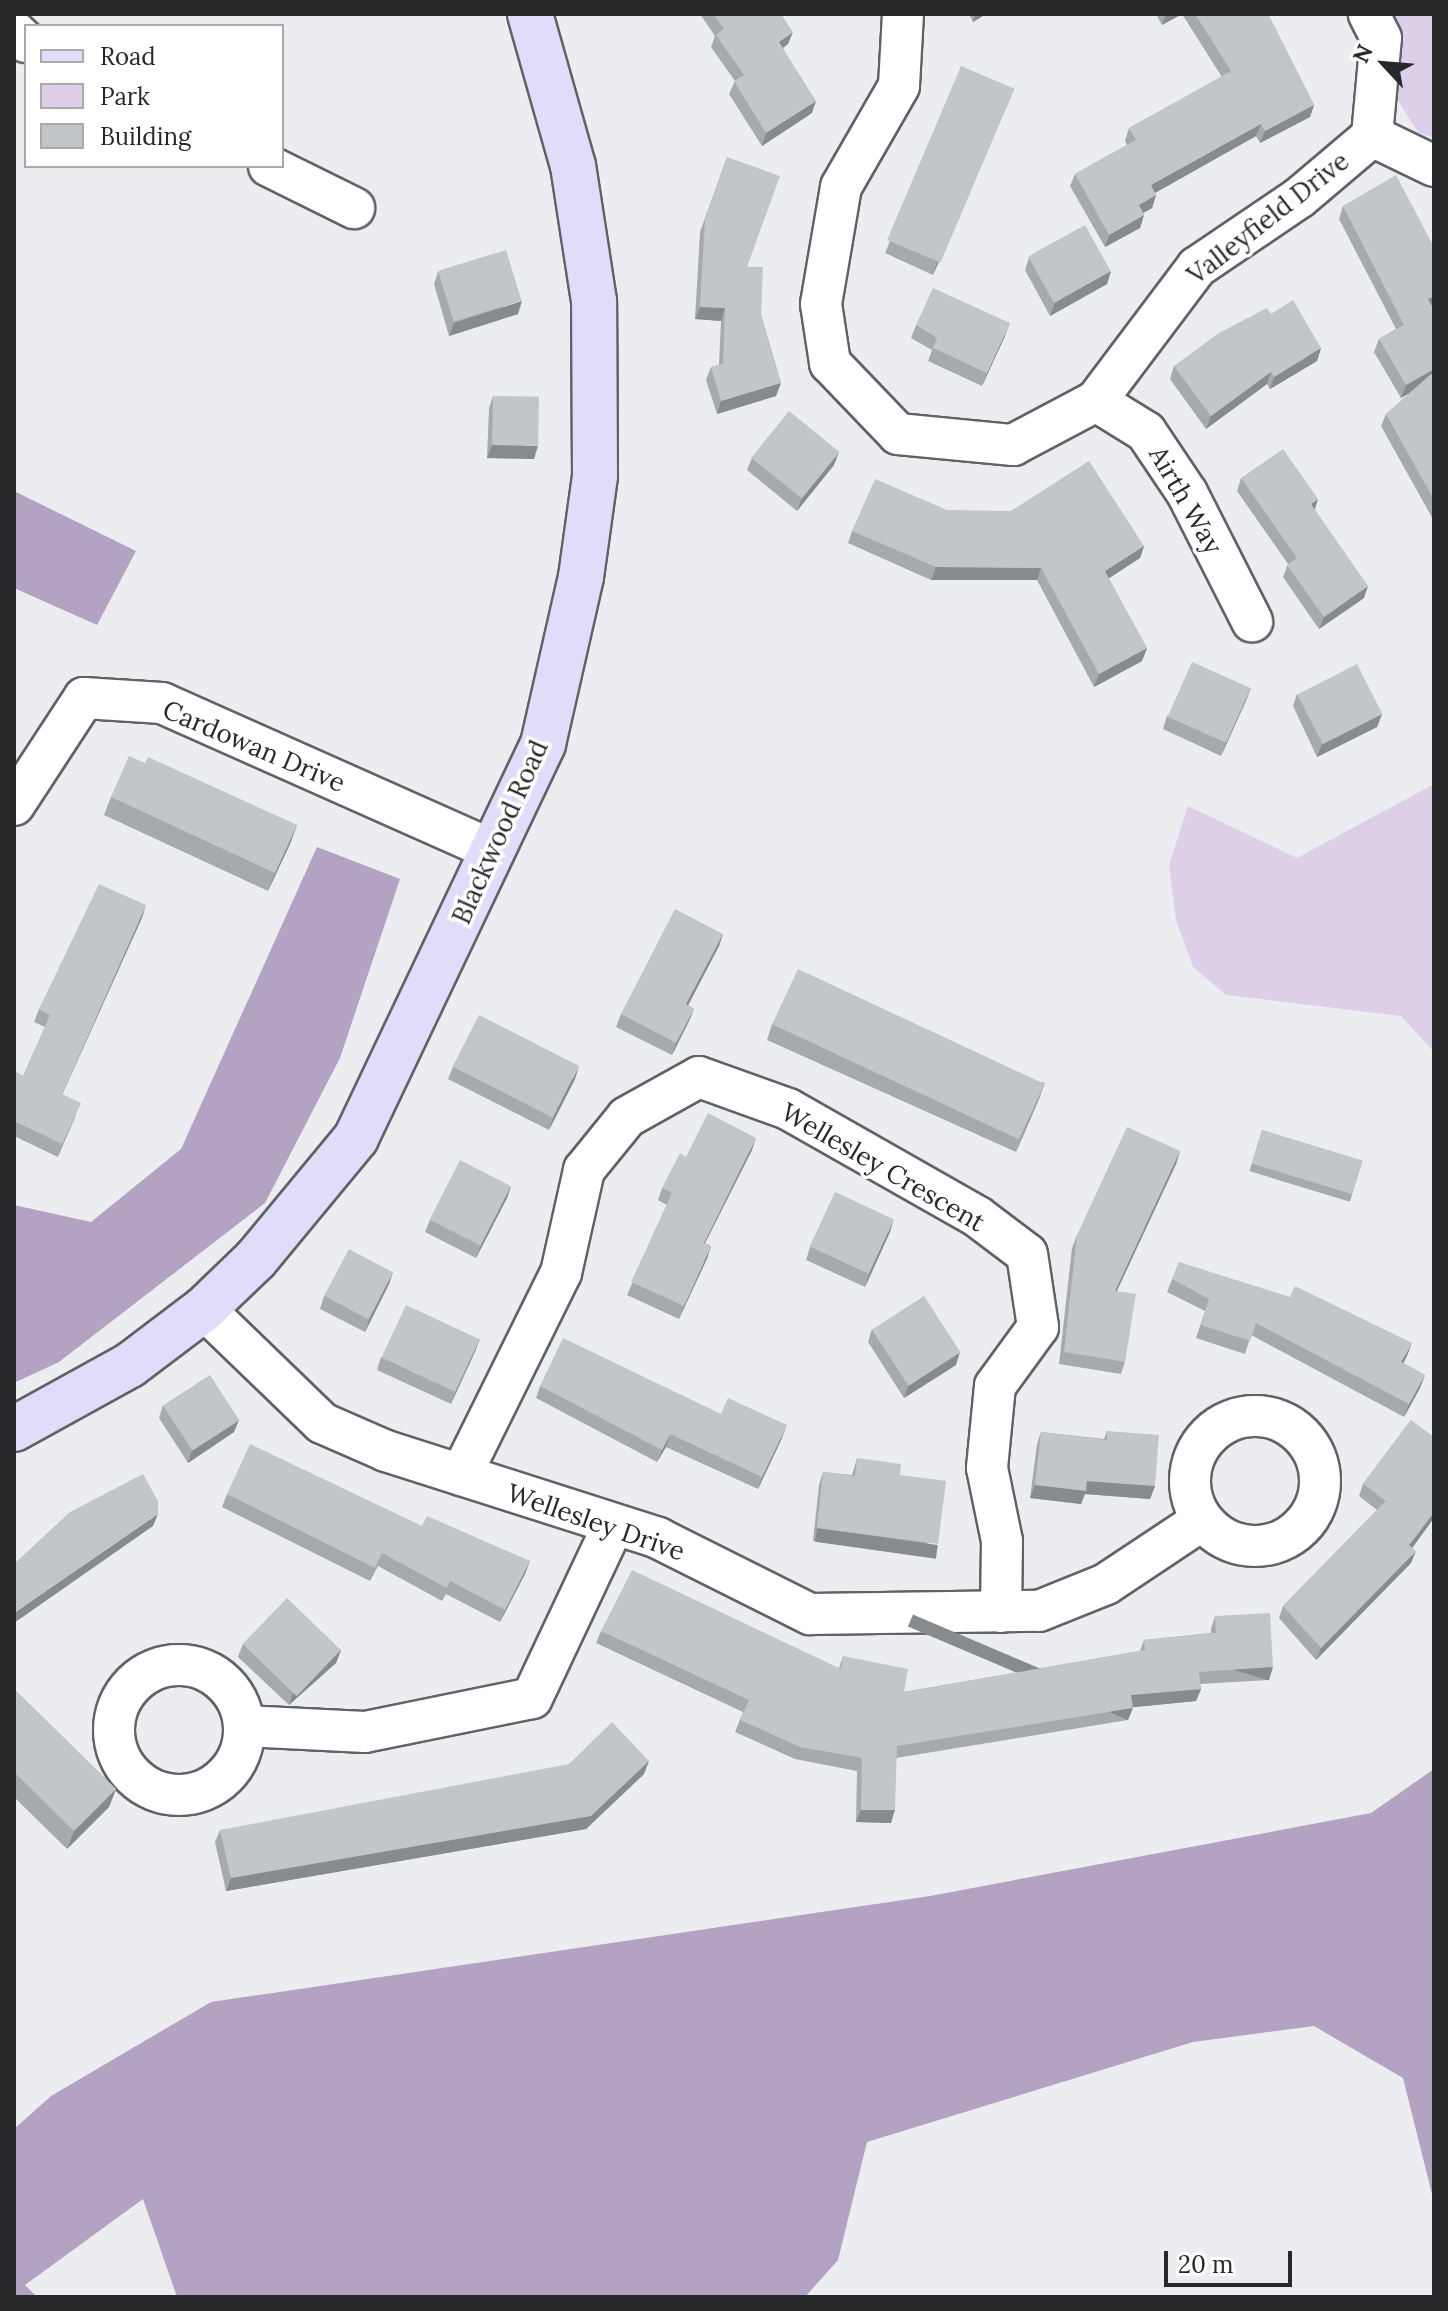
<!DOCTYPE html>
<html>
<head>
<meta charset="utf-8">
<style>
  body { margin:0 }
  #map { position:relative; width:1448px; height:2311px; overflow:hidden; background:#ebedf1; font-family:Lora,serif }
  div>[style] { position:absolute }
  .green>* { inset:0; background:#ddcfe8 }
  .forest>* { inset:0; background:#b4a2c2 }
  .roads { filter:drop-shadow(2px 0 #606266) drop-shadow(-2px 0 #606266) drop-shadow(0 2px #606266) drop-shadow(0 -2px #606266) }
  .street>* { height:40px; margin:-20px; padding:0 20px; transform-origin:20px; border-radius:20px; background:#fff }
  .street>.ring { margin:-20px; padding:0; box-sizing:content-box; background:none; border:40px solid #fff; border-radius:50% }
  .secondary>* { height:44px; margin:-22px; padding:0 22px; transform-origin:22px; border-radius:22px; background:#e0ddfa }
  .wall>* { inset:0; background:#a7aaad; transform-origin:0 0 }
  .shaded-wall>* { inset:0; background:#888b8d; transform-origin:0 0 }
  .building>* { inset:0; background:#c2c6c9; transform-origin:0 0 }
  span { translate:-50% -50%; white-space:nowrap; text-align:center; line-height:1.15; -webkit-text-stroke:7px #fff; paint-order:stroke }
  .street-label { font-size:26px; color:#27282a }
  .frame { position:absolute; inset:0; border:16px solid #27282a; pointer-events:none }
  .legend { position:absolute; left:24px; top:24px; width:260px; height:144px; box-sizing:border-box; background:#fff; border:2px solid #a9a9aa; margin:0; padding:10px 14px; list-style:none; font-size:24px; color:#27282a }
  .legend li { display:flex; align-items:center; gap:16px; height:40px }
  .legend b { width:40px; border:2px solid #a9a9aa }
  .north { position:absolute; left:1344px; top:24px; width:80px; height:80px; -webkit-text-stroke:6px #fff; paint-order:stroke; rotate:296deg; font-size:22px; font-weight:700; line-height:32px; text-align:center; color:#27282a }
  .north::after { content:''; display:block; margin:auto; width:28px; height:36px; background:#27282a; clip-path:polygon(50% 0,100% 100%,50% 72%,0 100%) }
  .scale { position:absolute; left:1164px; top:2251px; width:128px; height:36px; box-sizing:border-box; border:4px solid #27282a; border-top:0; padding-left:10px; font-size:24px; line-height:28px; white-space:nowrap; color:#27282a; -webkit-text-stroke:6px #fff; paint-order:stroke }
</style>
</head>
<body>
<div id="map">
  <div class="green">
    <i style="clip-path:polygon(1388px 14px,1434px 14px,1434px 138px,1418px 132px,1394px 94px)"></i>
    <i style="clip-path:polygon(1434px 784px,1434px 1052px,1401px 1016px,1226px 995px,1193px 967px,1176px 920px,1169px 865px,1188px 806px,1297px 858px)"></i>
  </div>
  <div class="forest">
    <i style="clip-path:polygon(14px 491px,136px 551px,97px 625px,14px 588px)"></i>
    <i style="clip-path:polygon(317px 847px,400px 879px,340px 1058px,265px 1203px,59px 1362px,14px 1383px,14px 1205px,91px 1222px,181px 1149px)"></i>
    <i style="clip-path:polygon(1434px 1769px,1434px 2202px,1403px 2078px,1314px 2026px,1193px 2042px,867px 2142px,838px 2260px,805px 2297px,177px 2297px,143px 2199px,25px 2285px,37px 2297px,14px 2297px,14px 2129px,51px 2096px,211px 2002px,930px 1896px,1371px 1813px)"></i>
  </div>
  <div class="roads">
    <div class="street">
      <i style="left:903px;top:14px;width:72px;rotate:93.2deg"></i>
      <i style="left:899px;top:86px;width:116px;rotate:119.9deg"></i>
      <i style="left:841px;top:187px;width:119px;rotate:99.7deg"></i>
      <i style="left:821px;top:304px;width:60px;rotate:81.3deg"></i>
      <i style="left:830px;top:363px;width:98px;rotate:46.2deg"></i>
      <i style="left:898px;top:434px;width:116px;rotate:5.5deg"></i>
      <i style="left:1013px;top:445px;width:94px;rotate:-27.9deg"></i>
      <i style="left:1096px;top:401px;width:168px;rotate:-53deg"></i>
      <i style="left:1197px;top:267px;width:123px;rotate:-34.1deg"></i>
      <i style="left:1299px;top:198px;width:96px;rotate:-40.3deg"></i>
      <i style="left:1372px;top:136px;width:98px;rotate:-84.8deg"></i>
      <i style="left:1381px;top:38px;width:27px;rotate:-117deg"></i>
      <i style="left:14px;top:31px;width:16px;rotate:43deg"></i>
      <i style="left:1372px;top:136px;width:69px;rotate:25.8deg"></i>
      <i style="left:269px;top:166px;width:95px;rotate:26.3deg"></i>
      <i style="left:1096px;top:401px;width:59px;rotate:31.8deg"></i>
      <i style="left:1146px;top:432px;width:73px;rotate:56.1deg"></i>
      <i style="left:1187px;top:493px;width:144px;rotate:63.1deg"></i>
      <i style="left:14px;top:805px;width:128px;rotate:-56.8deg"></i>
      <i style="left:84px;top:698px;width:78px;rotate:3.7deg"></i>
      <i style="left:162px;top:703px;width:361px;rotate:24deg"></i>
      <i style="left:204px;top:1309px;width:164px;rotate:44deg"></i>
      <i style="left:322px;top:1423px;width:70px;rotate:23.6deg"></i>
      <i style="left:386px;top:1451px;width:286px;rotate:17.7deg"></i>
      <i style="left:658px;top:1538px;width:170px;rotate:26.6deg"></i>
      <i style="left:810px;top:1614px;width:229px;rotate:-0.8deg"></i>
      <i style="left:1039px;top:1611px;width:72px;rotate:-21.9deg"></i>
      <i style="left:1106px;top:1584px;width:114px;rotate:-33.6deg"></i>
      <i class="ring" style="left:1190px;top:1416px;width:90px;height:90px"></i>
      <i style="left:461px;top:1475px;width:225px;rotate:-63.7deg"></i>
      <i style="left:561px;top:1273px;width:106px;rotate:-77.4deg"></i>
      <i style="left:584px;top:1170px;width:68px;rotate:-50.9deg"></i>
      <i style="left:627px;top:1117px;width:82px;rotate:-29.1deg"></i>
      <i style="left:699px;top:1077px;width:95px;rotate:19.8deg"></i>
      <i style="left:788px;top:1109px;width:219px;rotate:29.6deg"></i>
      <i style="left:978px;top:1217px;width:61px;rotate:37.1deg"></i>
      <i style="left:1027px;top:1254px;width:74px;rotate:81.4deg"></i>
      <i style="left:1038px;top:1327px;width:73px;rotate:126.1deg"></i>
      <i style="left:995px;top:1386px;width:82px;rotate:95.6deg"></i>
      <i style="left:987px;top:1468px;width:75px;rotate:78.4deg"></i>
      <i style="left:1002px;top:1541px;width:71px;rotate:90.8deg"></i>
      <i class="ring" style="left:114px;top:1665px;width:90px;height:90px"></i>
      <i style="left:244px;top:1726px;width:121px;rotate:2.8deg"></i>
      <i style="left:365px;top:1732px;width:170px;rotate:-11.5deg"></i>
      <i style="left:532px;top:1698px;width:192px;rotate:-64.8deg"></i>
    </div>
    <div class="secondary">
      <i style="left:14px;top:1429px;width:132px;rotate:-28.9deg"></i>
      <i style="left:130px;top:1365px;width:93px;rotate:-37.1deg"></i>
      <i style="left:204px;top:1309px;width:72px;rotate:-43.9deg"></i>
      <i style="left:256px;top:1259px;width:157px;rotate:-50.4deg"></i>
      <i style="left:356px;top:1138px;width:436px;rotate:-64.6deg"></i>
      <i style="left:543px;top:744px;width:171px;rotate:-77.2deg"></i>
      <i style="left:581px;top:577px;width:102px;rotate:-82.1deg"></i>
      <i style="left:595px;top:476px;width:175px;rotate:-90.3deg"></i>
      <i style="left:594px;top:301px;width:137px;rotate:-98.8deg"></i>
      <i style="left:573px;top:166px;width:158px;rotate:-105.8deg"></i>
    </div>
  </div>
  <div class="wall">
    <i style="clip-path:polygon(700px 14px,781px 14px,788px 44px,783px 48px,812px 113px,762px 146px,729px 94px,735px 81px,711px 47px,715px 36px)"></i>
    <i style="clip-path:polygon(969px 14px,986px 14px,973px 22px)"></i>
    <i style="clip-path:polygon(1156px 14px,1268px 14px,1314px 105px,1310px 117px,1260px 143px,1256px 136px,1155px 193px,1156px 195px,1152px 208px,1143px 213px,1144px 215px,1140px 228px,1105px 247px,1070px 186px,1075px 174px,1127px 145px,1125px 141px,1129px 128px,1222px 77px,1182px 14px,1162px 25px)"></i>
    <i style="clip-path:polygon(1014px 89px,933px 275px,885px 253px,890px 241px)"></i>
    <i style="clip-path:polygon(727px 157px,747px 267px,781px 383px,776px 396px,717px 414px,706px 380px,711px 367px,719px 365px,721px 321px,695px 319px,700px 232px)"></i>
    <i style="clip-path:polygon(1343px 206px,1434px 310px,1434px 521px,1381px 426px,1386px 414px,1410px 393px,1401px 398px,1374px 352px,1379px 339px,1396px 329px,1339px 219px)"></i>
    <i style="clip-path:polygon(1029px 258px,1111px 271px,1107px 284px,1050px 316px,1025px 270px)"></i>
    <i style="clip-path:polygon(438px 272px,518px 314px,449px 336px,434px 284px)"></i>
    <i style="clip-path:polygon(916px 325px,1005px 336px,982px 386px,928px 361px,932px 350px,911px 338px)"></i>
    <i style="clip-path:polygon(1321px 348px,1317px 361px,1270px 389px,1267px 384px,1206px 429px,1170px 379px,1174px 366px)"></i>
    <i style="clip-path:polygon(493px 396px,534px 459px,487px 458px,489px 408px)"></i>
    <i style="clip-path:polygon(752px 458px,834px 465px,797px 511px,747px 470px)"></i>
    <i style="clip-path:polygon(1241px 478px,1315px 510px,1364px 598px,1319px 629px,1283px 577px,1288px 564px,1237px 491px)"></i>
    <i style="clip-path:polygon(947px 510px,1144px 546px,1140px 558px,1108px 579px,1147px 648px,1142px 661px,1094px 687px,1037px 580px,931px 580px,848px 543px,852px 531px)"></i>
    <i style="clip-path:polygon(1251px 688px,1221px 756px,1163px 729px,1167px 716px)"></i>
    <i style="clip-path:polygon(1297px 694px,1382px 714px,1377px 727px,1317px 757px,1293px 706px)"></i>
    <i style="clip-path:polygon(145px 763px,297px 825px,290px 844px,268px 891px,104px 815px,111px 797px)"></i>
    <i style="clip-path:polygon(146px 905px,62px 1094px,76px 1115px,58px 1157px,14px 1136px,14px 1071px,23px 1076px,45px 1027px,34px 1022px,39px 1009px)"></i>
    <i style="clip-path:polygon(723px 934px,719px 946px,688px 1005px,694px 1009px,689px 1021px,672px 1055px,616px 1027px,621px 1014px)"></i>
    <i style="clip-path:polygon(772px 1024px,1045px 1083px,1016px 1152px,767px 1040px)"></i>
    <i style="clip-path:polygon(453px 1067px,575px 1079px,549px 1130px,448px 1079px)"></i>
    <i style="left:1262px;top:1130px;width:105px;height:43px;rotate:17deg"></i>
    <i style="clip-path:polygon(752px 1150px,705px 1243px,711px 1246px,679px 1319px,627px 1295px,667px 1205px,658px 1200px,662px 1188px,686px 1157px)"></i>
    <i style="clip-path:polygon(1180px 1151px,1176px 1164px,1117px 1291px,1125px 1362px,1121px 1374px,1059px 1364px,1072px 1248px,1077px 1235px)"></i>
    <i style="clip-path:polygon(511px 1186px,507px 1198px,476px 1258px,425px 1232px,430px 1220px)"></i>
    <i style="clip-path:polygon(890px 1232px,865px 1287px,806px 1260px,810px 1247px)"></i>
    <i style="clip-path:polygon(1179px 1262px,1407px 1356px,1403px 1363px,1425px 1375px,1420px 1388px,1404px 1417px,1251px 1335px,1245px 1354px,1196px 1338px,1205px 1311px,1167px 1292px)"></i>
    <i style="clip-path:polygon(393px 1272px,389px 1284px,365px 1332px,320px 1309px,324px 1296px)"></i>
    <i style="clip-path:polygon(872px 1329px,956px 1365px,904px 1398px,868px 1342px)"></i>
    <i style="clip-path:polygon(480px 1339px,451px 1404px,377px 1370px,381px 1357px)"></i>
    <i style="clip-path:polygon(540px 1386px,721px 1414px,782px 1438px,758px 1489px,666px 1447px,657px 1462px,536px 1398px)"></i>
    <i style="clip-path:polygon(163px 1405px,234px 1432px,188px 1463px,159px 1418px)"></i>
    <i style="clip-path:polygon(1411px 1420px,1412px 1548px,1411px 1563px,1316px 1660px,1279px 1618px,1283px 1606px,1377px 1510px,1359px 1496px,1363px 1484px)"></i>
    <i style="clip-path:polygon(1107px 1431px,1155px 1486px,1150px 1499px,1085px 1494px,1081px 1504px,1030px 1498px,1037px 1444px,1041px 1432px,1104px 1439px)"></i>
    <i style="clip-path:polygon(857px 1458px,900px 1475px,933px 1557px,813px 1541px,819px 1485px,823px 1472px,852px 1475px)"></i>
    <i style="clip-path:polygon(227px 1494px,422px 1526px,530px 1561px,525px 1574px,500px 1622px,446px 1594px,442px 1601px,378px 1566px,370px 1581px,222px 1507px)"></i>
    <i style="clip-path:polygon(1215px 1616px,1269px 1680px,1200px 1684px,1201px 1689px,1196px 1701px,1133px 1707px,1128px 1720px,896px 1758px,891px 1823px,856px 1822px,857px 1771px,795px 1759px,735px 1732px,743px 1712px,596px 1643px,601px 1631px,839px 1668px,843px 1656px,904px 1692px,1140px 1651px,1144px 1640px,1211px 1633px,1211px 1629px)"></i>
    <i style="clip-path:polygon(243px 1644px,341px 1650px,336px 1663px,289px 1705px,238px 1657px)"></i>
    <i style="clip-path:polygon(14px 1689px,116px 1789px,109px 1807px,67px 1849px,14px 1797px)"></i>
    <i style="clip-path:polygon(644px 1774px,586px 1829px,226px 1891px,215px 1842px,220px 1830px)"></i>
  </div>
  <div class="shaded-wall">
    <i style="clip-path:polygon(976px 14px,986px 14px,973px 22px)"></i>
    <i style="clip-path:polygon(1166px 14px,1182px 14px,1162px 25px)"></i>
    <i style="clip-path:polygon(793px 32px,788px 44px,774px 54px,779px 42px)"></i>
    <i style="clip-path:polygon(1014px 89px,1009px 101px,933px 275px,937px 263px)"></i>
    <i style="clip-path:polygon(816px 101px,812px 113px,762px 146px,766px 133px)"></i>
    <i style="clip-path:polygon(1314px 105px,1310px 117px,1260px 143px,1265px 131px)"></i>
    <i style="clip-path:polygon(1261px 124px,1256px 136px,1146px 198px,1151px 185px)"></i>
    <i style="clip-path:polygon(1156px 195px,1152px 208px,1134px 218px,1139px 205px)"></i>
    <i style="clip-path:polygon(1144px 215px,1140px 228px,1105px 247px,1109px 235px)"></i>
    <i style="clip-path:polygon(1111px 271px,1107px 284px,1050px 316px,1055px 303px)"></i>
    <i style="clip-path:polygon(1434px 296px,1434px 307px,1423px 312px,1428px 299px)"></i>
    <i style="clip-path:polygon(522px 301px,518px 314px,449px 336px,454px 323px)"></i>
    <i style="clip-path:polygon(700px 307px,725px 308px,721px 321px,695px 319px)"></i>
    <i style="clip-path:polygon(1010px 323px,1005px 336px,982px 386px,987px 373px)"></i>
    <i style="clip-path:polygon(1321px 348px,1317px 361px,1270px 389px,1274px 377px)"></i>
    <i style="clip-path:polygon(1434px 369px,1434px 378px,1401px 398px,1406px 385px)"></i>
    <i style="clip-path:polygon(1271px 372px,1267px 384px,1206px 429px,1211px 416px)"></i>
    <i style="clip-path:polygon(781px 383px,776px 396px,717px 414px,721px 401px)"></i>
    <i style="clip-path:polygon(492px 445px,538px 446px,534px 459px,487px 458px)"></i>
    <i style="clip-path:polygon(839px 452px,834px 465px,797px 511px,802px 498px)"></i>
    <i style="clip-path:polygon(1318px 499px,1314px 512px,1311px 504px)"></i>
    <i style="clip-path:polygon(1144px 546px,1140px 558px,1100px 584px,1105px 571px)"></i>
    <i style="clip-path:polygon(936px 567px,1041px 568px,1037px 580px,931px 580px)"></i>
    <i style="clip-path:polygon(1368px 586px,1364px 598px,1319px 629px,1324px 617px)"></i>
    <i style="clip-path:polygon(1147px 648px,1142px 661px,1094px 687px,1099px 674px)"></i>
    <i style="clip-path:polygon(1251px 688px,1246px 701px,1221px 756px,1226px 743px)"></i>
    <i style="clip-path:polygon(1382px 714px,1377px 727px,1317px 757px,1322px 744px)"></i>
    <i style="clip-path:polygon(297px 825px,290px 844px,268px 891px,275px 873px)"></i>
    <i style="clip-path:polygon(146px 905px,142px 918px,57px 1106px,62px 1094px)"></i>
    <i style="clip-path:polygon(723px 934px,719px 946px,682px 1017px,686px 1004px)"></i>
    <i style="clip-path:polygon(694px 1009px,689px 1021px,672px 1055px,676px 1043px)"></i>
    <i style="clip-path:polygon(579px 1066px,575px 1079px,549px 1130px,553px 1118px)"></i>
    <i style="clip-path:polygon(1045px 1083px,1039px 1099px,1016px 1152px,1022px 1136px)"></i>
    <i style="clip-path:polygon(756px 1138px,752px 1150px,699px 1255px,704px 1243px)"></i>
    <i style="clip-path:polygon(1180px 1151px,1176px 1164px,1111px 1303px,1115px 1291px)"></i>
    <i style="clip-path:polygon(511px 1186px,507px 1198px,476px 1258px,481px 1245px)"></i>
    <i style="clip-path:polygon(894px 1219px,890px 1232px,865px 1287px,869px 1274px)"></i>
    <i style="clip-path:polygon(711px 1246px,707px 1259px,679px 1319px,684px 1306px)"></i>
    <i style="clip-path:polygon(393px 1272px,389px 1284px,365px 1332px,369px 1320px)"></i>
    <i style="clip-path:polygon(480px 1339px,475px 1352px,451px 1404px,456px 1391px)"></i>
    <i style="clip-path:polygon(1412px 1343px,1407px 1356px,1397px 1375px,1401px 1362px)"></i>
    <i style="clip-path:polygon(960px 1352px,956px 1365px,904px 1398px,908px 1386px)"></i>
    <i style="clip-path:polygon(1425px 1375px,1420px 1388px,1404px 1417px,1409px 1404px)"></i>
    <i style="clip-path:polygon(239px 1420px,234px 1432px,188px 1463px,192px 1450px)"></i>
    <i style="clip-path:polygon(787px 1425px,782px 1438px,758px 1489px,762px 1477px)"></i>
    <i style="clip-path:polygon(670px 1434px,666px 1447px,657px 1462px,662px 1450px)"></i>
    <i style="clip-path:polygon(1087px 1481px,1155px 1486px,1150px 1499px,1085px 1494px,1081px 1504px,1030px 1498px,1035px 1485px)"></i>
    <i style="clip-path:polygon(1434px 1512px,1434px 1518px,1405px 1558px,1409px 1545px)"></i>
    <i style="clip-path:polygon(158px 1514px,153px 1526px,14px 1623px,14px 1613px)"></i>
    <i style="left:817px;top:1528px;width:122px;height:14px;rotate:8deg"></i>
    <i style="clip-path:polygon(1416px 1551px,1411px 1563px,1316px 1660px,1321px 1648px)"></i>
    <i style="clip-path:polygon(530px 1561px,525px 1574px,500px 1622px,505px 1610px)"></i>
    <i style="clip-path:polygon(341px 1650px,336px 1663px,289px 1705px,293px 1693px)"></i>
    <i style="left:1273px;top:1667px;width:14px;height:74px;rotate:107deg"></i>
    <i style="clip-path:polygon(1201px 1689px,1196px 1701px,1126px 1708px,1131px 1695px)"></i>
    <i style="left:1133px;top:1708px;width:13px;height:239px;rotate:113deg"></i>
    <i style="clip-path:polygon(649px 1761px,644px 1774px,586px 1829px,226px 1891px,231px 1878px)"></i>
    <i style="clip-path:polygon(116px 1789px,109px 1807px,67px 1849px,74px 1831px)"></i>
    <i style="clip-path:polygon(861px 1810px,895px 1810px,891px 1823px,856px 1822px)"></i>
  </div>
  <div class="building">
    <i style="clip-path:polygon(713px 14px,781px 14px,793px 32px,779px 42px,816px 101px,766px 133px,734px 81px,744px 75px,716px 35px,724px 29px)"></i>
    <i style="clip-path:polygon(1195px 14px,1268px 14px,1314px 105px,1265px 131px,1261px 124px,1151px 185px,1156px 195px,1139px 205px,1144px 215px,1109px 235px,1075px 174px,1136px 140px,1129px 128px,1231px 71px)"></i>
    <i style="left:961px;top:66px;width:58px;height:189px;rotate:23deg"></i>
    <i style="clip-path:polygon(727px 157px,780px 176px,747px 267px,763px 267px,761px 317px,781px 383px,721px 401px,711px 367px,723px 364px,725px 308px,700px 307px,705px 219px)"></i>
    <i style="clip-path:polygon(1396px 175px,1434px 247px,1434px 296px,1428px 299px,1434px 310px,1434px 369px,1406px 385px,1379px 339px,1404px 325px,1343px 206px)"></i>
    <i style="left:1085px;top:225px;width:53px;height:65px;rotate:61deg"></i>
    <i style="left:506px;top:250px;width:53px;height:71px;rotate:73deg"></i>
    <i style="clip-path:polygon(933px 288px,1010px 323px,987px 373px,933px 348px,937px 338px,916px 325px)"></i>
    <i style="clip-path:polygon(1293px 300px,1321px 348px,1274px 377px,1271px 372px,1211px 416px,1174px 366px,1219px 333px,1267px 308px,1271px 314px)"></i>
    <i style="clip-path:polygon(1431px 374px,1434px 378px,1434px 500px,1386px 414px)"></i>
    <i style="left:493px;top:396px;width:46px;height:49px;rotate:1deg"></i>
    <i style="left:789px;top:411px;width:65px;height:60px;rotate:39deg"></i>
    <i style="clip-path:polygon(1283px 449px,1318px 499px,1311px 504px,1368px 586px,1324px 617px,1287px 565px,1297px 558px,1241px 478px)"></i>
    <i style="clip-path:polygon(1089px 461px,1144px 546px,1105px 571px,1147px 648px,1099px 674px,1041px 568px,936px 567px,852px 531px,875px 479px,947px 510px,1011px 511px)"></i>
    <i style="left:1192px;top:662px;width:64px;height:60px;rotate:24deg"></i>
    <i style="left:1357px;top:664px;width:56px;height:67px;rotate:63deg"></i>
    <i style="clip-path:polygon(129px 756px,145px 763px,148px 757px,297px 825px,275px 873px,111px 797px)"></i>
    <i style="clip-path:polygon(99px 884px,146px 905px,62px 1094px,81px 1103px,62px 1144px,14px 1121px,14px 1071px,23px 1076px,50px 1015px,39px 1009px)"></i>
    <i style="clip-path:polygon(675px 909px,723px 934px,686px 1004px,694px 1009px,676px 1043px,621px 1014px)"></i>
    <i style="left:798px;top:969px;width:272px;height:61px;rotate:25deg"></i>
    <i style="left:479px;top:1015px;width:112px;height:58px;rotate:27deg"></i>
    <i style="clip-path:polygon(708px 1113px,756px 1138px,704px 1243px,711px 1246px,684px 1306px,631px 1282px,672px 1193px,662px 1188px,680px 1153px,686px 1157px)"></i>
    <i style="clip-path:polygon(1127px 1127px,1180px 1151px,1115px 1291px,1136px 1294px,1125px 1362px,1064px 1352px,1077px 1235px)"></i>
    <i style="left:1262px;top:1130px;width:105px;height:35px;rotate:17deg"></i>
    <i style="left:460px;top:1160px;width:57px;height:67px;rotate:27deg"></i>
    <i style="left:835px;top:1192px;width:65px;height:60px;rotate:25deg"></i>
    <i style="left:349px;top:1249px;width:50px;height:53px;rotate:28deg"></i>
    <i style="clip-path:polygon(1179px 1262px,1290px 1297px,1295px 1286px,1412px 1343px,1401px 1362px,1425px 1375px,1409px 1404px,1256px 1323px,1250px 1341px,1201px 1325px,1209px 1299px,1172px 1279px)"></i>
    <i style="left:924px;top:1296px;width:67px;height:62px;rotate:57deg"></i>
    <i style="left:406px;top:1305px;width:81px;height:58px;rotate:25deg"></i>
    <i style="clip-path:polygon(563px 1338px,721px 1414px,728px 1398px,787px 1425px,762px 1477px,670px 1434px,662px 1450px,540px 1386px)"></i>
    <i style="left:210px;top:1375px;width:54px;height:56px;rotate:57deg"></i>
    <i style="clip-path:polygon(1411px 1420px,1434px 1437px,1434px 1512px,1409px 1545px,1416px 1551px,1321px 1648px,1283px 1606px,1386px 1501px,1363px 1484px)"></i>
    <i style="clip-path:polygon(1107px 1431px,1159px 1435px,1155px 1486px,1087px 1481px,1086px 1491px,1035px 1485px,1041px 1432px,1107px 1440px)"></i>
    <i style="clip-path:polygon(250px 1444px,422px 1526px,427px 1516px,530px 1561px,505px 1610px,450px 1581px,447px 1588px,382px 1553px,375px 1568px,227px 1494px)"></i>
    <i style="clip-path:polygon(857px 1458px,901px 1464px,900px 1475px,946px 1481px,938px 1544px,817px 1528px,823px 1472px,855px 1476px)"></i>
    <i style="clip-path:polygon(143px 1474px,158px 1501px,158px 1514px,14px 1613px,14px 1559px,16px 1562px,70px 1512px)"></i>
    <i style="clip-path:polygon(632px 1570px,841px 1669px,843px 1656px,908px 1669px,904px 1692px,1145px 1650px,1144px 1640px,1216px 1633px,1215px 1616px,1270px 1613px,1273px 1667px,1199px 1672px,1201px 1689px,1131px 1695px,1133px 1708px,897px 1746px,895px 1810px,861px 1810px,862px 1758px,800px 1747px,740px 1720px,749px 1700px,601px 1631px)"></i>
    <i style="left:287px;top:1598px;width:75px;height:64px;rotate:44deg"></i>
    <i style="clip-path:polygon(14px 1689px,116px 1789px,74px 1831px,14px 1772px)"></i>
    <i style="clip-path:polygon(612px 1722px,649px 1761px,591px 1816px,231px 1878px,220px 1830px,569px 1764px)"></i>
  </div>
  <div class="street-label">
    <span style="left:1268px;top:218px;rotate:-38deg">Valleyfield Drive</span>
    <span style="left:1186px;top:500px;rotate:60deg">Airth Way</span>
    <span style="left:254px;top:746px;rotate:23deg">Cardowan Drive</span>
    <span style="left:500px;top:832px;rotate:-66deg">Blackwood Road</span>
    <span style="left:883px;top:1167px;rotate:30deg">Wellesley Crescent</span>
    <span style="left:596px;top:1522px;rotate:19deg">Wellesley Drive</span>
  </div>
  <div class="frame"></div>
  <ul class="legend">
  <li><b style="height:10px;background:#e0ddfa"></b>Road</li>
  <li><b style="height:22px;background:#ddcfe8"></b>Park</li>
  <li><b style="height:22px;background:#c2c6c9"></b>Building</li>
  </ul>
  <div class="north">N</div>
  <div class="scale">20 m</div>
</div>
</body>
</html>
